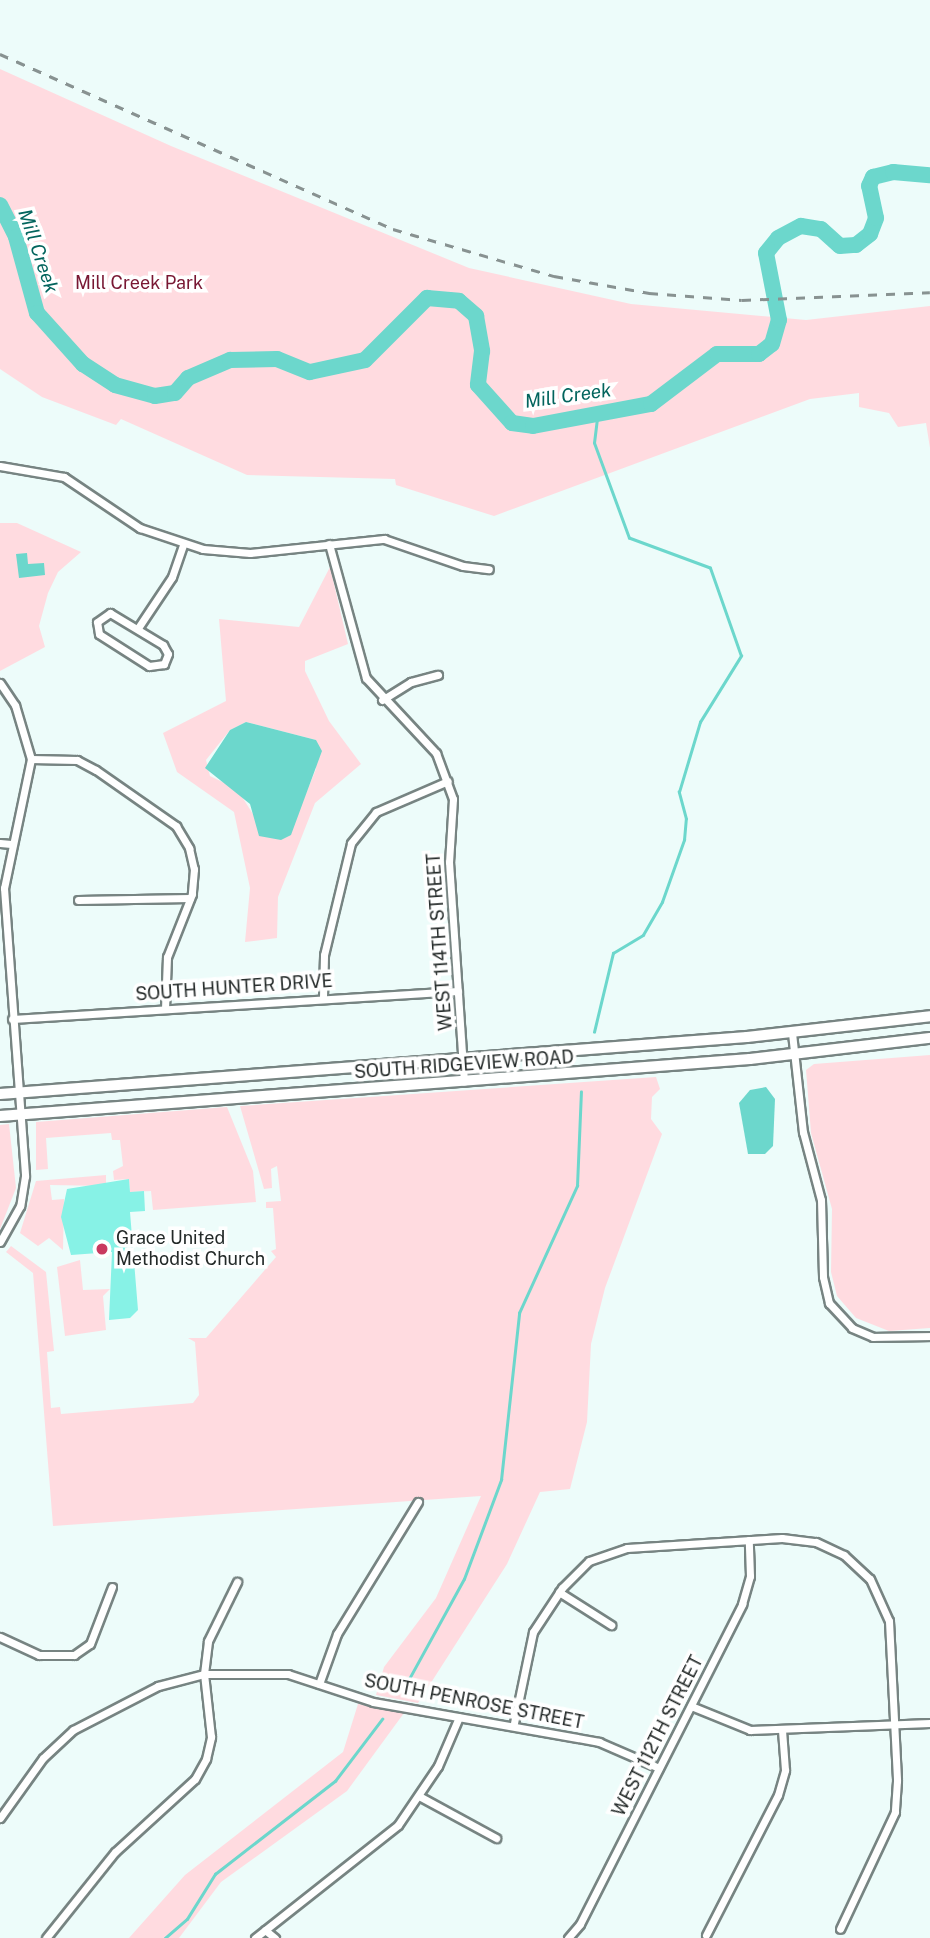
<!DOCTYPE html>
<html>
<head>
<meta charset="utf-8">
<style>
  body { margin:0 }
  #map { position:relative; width:930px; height:1938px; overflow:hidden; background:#edfcfa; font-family:"Public Sans",sans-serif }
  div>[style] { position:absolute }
  .green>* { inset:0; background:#ffdbe0 }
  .water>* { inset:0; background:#6cd7cc }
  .stream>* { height:2.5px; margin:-1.25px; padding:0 1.25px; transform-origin:1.25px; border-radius:1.25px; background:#6cd7cc }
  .river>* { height:16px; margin:-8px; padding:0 8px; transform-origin:8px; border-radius:8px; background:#6cd7cc }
  .building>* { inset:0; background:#87f2e6 }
  .roads { filter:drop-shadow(2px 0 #778482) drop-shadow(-2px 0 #778482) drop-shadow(0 2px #778482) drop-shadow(0 -2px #778482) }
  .minor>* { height:7px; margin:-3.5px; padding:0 3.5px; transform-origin:3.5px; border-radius:3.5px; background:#fff }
  .secondary>* { height:10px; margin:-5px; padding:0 5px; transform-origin:5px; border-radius:5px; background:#fff }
  .rail>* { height:2.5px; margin-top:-1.25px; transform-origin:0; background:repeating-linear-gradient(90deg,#889291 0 9px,transparent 0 18px) }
  .dots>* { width:19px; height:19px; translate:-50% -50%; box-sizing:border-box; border:4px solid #fff; border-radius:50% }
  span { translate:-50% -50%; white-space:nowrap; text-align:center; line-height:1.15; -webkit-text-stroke:7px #fff; paint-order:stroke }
  .park-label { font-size:18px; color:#781733 }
  .street-label { font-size:18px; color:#232928 }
  .poi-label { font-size:18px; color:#232928 }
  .left { translate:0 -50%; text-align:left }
  .water-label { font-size:19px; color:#02645d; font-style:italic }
</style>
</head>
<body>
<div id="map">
  <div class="green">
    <i style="clip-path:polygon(0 69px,171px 146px,469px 268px,631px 304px,806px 320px,930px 306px,930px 448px,926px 423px,898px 427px,889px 413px,859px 407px,859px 393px,810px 399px,494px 516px,396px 485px,395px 479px,247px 475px,121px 419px,116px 425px,42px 397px,0 369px)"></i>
    <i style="clip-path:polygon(0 523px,17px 523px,81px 552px,58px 572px,48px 593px,39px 626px,45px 647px,0 671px)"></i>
    <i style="clip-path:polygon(evenodd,330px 567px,348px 644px,305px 661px,305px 671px,329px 721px,361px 764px,315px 803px,278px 897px,277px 938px,245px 942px,250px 888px,234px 812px,177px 772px,163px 733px,226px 701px,219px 619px,299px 627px,330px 567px,246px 722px,316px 740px,316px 769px,293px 825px,258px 822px,237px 789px,210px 776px,206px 760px,230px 730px,246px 722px)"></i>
    <i style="clip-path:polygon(930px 1055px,930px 1328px,889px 1331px,856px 1318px,837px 1296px,831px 1272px,832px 1209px,811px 1133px,806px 1070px,814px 1064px)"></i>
    <i style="clip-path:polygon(656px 1077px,660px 1089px,652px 1097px,651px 1119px,662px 1134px,605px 1288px,591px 1344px,587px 1422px,570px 1489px,540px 1492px,507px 1564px,418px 1703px,376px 1695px,384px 1667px,436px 1598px,481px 1496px,53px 1526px,33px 1273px,6px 1252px,11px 1246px,46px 1272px,54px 1351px,47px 1352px,51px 1408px,60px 1407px,61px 1414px,193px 1403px,199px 1395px,195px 1342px,188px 1338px,206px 1338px,276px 1257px,271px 1251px,276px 1249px,273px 1208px,266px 1208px,266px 1202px,281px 1201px,277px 1166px,271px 1169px,272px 1188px,264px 1189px,240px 1106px)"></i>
    <i style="clip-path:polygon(227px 1107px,253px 1171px,256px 1202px,153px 1210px,151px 1191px,130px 1192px,129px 1179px,114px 1180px,113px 1171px,123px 1166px,120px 1140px,112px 1140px,111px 1133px,46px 1138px,48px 1169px,36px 1170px,36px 1122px)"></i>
    <i style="clip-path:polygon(9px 1124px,16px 1188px,0 1229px,0 1125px)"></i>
    <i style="clip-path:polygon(106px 1175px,106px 1186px,50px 1185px,52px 1200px,64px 1199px,63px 1250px,49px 1238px,38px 1246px,20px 1233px,36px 1181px)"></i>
    <i style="clip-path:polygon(80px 1260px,83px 1290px,110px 1289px,103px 1296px,106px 1330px,65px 1336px,57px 1267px)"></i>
    <i style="clip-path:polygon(358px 1704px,404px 1713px,347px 1791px,221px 1882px,179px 1938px,129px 1938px,185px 1875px,343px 1752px)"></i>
  </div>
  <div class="water">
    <i style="clip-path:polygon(27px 553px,28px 564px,44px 563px,45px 575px,19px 578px,16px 554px)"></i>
    <i style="clip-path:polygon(246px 722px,316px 740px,322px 751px,291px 835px,281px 840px,259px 836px,250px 804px,205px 768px,230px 730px)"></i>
    <i style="clip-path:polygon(766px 1087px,775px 1099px,773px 1146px,765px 1154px,748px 1154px,739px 1103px,750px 1090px)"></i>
  </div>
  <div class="stream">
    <i style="left:594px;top:1032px;width:81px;rotate:-76.5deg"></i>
    <i style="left:613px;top:953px;width:35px;rotate:-31deg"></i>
    <i style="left:643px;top:935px;width:38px;rotate:-60deg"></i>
    <i style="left:662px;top:902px;width:66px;rotate:-70.5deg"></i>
    <i style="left:684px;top:840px;width:21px;rotate:-85deg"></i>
    <i style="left:686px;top:819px;width:28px;rotate:-105deg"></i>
    <i style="left:679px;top:792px;width:73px;rotate:-73.3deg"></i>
    <i style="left:700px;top:722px;width:78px;rotate:-58.2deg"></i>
    <i style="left:741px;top:656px;width:93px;rotate:-109.4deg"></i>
    <i style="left:710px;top:568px;width:86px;rotate:-159.7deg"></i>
    <i style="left:629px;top:538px;width:101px;rotate:-110.2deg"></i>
    <i style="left:594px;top:443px;width:32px;rotate:-83deg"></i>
    <i style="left:404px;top:1688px;width:124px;rotate:-61.2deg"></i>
    <i style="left:464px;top:1579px;width:106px;rotate:-69.5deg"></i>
    <i style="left:501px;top:1480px;width:168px;rotate:-83.8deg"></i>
    <i style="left:519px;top:1313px;width:140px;rotate:-65.5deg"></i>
    <i style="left:577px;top:1186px;width:94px;rotate:-87.6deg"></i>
    <i style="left:165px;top:1938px;width:29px;rotate:-41deg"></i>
    <i style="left:187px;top:1919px;width:53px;rotate:-58.1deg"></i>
    <i style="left:215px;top:1874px;width:152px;rotate:-37.8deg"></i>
    <i style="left:335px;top:1781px;width:78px;rotate:-52.8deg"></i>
  </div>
  <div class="river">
    <i style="left:0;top:205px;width:36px;rotate:63deg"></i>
    <i style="left:16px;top:237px;width:79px;rotate:74.6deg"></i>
    <i style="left:37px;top:313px;width:69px;rotate:48deg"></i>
    <i style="left:83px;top:364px;width:38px;rotate:33deg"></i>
    <i style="left:115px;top:385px;width:41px;rotate:15.4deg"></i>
    <i style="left:155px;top:396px;width:20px;rotate:-9deg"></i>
    <i style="left:175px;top:393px;width:20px;rotate:-49deg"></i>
    <i style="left:188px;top:378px;width:46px;rotate:-23.2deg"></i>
    <i style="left:230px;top:360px;width:47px;rotate:-1.2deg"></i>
    <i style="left:277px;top:359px;width:35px;rotate:22deg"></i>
    <i style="left:310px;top:372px;width:56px;rotate:-12.3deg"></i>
    <i style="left:365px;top:360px;width:88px;rotate:-45deg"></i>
    <i style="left:427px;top:298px;width:32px;rotate:5deg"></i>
    <i style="left:459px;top:301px;width:23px;rotate:41deg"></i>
    <i style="left:476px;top:316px;width:36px;rotate:80deg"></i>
    <i style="left:482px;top:351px;width:34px;rotate:97deg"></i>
    <i style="left:478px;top:385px;width:51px;rotate:48.2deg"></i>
    <i style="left:512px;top:423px;width:21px;rotate:8deg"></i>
    <i style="left:533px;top:426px;width:120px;rotate:-10.6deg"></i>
    <i style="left:651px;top:404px;width:83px;rotate:-37.1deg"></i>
    <i style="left:717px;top:354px;width:42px"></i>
    <i style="left:759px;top:354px;width:16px;rotate:-38deg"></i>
    <i style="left:772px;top:344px;width:25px;rotate:-74deg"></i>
    <i style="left:779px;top:320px;width:68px;rotate:-101deg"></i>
    <i style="left:766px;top:253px;width:19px;rotate:-51deg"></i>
    <i style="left:778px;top:238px;width:26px;rotate:-28deg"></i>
    <i style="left:801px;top:226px;width:20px;rotate:9deg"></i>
    <i style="left:821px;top:229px;width:25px;rotate:42deg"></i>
    <i style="left:840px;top:246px;width:16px;rotate:-4deg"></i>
    <i style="left:856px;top:245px;width:18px;rotate:-38deg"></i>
    <i style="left:870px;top:234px;width:17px;rotate:-69deg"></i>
    <i style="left:876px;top:218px;width:33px;rotate:-102deg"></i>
    <i style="left:869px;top:186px;width:10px;rotate:-66deg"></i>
    <i style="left:873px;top:177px;width:21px;rotate:-14deg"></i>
    <i style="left:893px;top:172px;width:37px;rotate:5deg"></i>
  </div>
  <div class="building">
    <i style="clip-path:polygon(129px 1179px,130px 1192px,144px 1191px,145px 1211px,130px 1212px,138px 1310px,130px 1318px,109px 1320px,112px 1252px,71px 1255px,61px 1217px,67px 1189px)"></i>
  </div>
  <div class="roads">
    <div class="minor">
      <i style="left:0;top:466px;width:65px;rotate:9.8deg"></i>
      <i style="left:64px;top:477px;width:92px;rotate:33.9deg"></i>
      <i style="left:140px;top:528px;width:66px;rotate:18.4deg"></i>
      <i style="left:203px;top:549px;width:47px;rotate:4.9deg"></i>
      <i style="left:250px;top:553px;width:135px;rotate:-6deg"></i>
      <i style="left:384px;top:539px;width:83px;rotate:18.9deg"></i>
      <i style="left:463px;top:566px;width:26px;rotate:7deg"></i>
      <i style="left:329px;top:544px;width:139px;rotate:74.6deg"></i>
      <i style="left:366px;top:678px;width:103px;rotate:47deg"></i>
      <i style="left:436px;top:753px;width:49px;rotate:69.7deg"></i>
      <i style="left:453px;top:799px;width:63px;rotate:93.6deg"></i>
      <i style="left:449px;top:862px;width:220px;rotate:86.1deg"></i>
      <i style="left:110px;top:613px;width:62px;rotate:31.1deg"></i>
      <i style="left:163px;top:645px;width:10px;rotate:61deg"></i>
      <i style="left:168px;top:654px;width:11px;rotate:112deg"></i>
      <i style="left:164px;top:664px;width:15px;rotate:172deg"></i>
      <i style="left:149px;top:666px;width:59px;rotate:-147.4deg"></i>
      <i style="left:99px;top:634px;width:12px;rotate:-99deg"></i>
      <i style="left:97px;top:622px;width:16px;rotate:-35deg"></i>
      <i style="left:138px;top:628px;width:61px;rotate:-56.3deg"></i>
      <i style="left:172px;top:577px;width:34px;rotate:-71deg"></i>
      <i style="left:0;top:683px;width:27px;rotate:56deg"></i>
      <i style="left:15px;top:705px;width:56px;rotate:73.5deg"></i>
      <i style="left:31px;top:759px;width:132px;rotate:101.8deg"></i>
      <i style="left:4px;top:888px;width:289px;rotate:85.8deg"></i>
      <i style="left:25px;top:1176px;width:30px;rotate:99deg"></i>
      <i style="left:20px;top:1206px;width:41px;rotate:119.1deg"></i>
      <i style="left:382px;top:700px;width:34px;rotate:-32deg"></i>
      <i style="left:411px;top:682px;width:28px;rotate:-15deg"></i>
      <i style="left:31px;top:759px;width:46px;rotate:1.2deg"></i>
      <i style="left:77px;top:760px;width:21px;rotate:28deg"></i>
      <i style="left:96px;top:770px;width:98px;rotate:35deg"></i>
      <i style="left:176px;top:826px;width:26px;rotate:59deg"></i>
      <i style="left:189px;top:848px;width:22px;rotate:77deg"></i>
      <i style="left:194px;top:869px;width:25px;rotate:95deg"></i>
      <i style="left:192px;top:894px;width:68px;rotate:111.6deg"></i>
      <i style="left:167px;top:957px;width:51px;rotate:92.2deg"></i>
      <i style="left:0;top:843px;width:11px;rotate:5deg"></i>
      <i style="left:78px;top:900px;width:112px;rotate:-1deg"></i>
      <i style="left:323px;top:997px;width:42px;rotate:-88.6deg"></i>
      <i style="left:324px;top:955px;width:115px;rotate:-76.4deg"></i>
      <i style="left:351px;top:843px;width:40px;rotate:-51deg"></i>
      <i style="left:376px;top:812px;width:78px;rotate:-23.3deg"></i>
      <i style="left:12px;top:1019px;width:447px;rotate:-3.6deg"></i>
      <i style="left:792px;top:1033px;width:100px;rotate:83.7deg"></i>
      <i style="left:803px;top:1132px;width:70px;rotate:75.2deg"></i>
      <i style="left:821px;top:1200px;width:77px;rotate:88.5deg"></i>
      <i style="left:823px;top:1277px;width:27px;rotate:77deg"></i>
      <i style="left:829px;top:1303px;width:34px;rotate:47deg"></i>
      <i style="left:852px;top:1328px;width:23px;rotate:23deg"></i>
      <i style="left:873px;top:1337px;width:57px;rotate:-1deg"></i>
      <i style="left:559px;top:1592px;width:62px;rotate:32.4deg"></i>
      <i style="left:0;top:1637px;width:43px;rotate:24.8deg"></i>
      <i style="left:39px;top:1655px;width:35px"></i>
      <i style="left:74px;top:1655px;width:19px;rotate:-35deg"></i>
      <i style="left:90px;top:1644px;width:61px;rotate:-68.9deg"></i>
      <i style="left:319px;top:1684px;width:53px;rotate:-70.2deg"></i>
      <i style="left:337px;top:1634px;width:155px;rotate:-58.5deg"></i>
      <i style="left:691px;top:1706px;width:64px;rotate:22.1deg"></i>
      <i style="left:750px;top:1730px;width:180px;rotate:-2.2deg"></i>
      <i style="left:514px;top:1723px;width:93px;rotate:-78.2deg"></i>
      <i style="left:533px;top:1632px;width:53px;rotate:-56.6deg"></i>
      <i style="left:562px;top:1588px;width:38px;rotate:-45deg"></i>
      <i style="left:589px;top:1561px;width:40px;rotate:-18.9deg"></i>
      <i style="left:627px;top:1548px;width:155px;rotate:-3.7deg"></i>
      <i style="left:782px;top:1538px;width:34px;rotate:7deg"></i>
      <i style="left:816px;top:1542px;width:31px;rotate:25deg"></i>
      <i style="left:844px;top:1555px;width:35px;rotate:43deg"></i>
      <i style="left:870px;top:1579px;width:46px;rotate:65.7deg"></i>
      <i style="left:889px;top:1621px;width:160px;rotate:87.1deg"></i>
      <i style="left:897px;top:1781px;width:31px;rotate:94deg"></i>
      <i style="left:895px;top:1812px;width:129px;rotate:115.2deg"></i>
      <i style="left:419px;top:1796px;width:88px;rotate:28.6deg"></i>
      <i style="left:0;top:1818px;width:74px;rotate:-54.4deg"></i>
      <i style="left:43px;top:1758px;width:41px;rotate:-43deg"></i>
      <i style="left:73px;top:1730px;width:96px;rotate:-27.4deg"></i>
      <i style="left:158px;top:1686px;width:48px;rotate:-14.6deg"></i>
      <i style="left:204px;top:1674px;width:84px"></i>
      <i style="left:288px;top:1674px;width:89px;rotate:18.2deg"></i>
      <i style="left:373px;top:1702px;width:230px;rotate:10deg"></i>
      <i style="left:599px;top:1742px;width:65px;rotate:23.4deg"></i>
      <i style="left:265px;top:1930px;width:13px;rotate:39deg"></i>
      <i style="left:706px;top:1935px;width:157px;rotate:-62.8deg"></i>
      <i style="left:778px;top:1795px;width:26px;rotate:-74deg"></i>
      <i style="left:785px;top:1770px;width:40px;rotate:-94.3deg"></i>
      <i style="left:46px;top:1938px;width:110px;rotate:-51.3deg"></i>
      <i style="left:115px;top:1852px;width:108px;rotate:-42.4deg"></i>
      <i style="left:195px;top:1779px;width:23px;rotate:-61deg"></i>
      <i style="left:206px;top:1759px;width:23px;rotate:-77deg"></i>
      <i style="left:211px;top:1737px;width:63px;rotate:-96.3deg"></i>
      <i style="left:204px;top:1674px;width:33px;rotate:-83deg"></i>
      <i style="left:208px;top:1641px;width:66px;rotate:-63.8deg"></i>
      <i style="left:255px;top:1938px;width:182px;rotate:-38.3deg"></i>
      <i style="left:398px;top:1825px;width:71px;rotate:-55.9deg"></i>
      <i style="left:438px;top:1766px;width:53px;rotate:-66.8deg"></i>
      <i style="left:568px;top:1938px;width:18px;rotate:-49deg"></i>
      <i style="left:580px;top:1924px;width:359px;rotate:-63.1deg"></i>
      <i style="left:742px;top:1604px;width:29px;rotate:-74deg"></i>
      <i style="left:750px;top:1576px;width:36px;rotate:-92deg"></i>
    </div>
    <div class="secondary">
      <i style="left:0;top:1094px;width:749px;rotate:-4.36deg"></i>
      <i style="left:747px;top:1037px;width:184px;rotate:-6.5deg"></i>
      <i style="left:0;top:1116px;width:752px;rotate:-4.35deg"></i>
      <i style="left:750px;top:1059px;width:181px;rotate:-6.7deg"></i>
    </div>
  </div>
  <div class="rail">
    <i style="left:0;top:54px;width:430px;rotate:24deg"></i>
    <i style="left:393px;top:229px;width:168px;rotate:16.3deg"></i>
    <i style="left:554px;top:276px;width:97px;rotate:10.1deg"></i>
    <i style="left:649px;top:293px;width:93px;rotate:4.3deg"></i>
    <i style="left:742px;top:300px;width:188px;rotate:-2.4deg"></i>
  </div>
  <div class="dots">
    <i style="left:102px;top:1249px;background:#c93a60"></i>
  </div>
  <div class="park-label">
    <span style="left:139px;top:283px">Mill Creek Park</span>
  </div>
  <div class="street-label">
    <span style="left:440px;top:942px;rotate:-94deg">WEST 114TH STREET</span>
    <span style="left:234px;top:988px;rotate:-4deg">SOUTH HUNTER DRIVE</span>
    <span style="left:464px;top:1065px;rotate:-4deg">SOUTH RIDGEVIEW ROAD</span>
    <span style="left:474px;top:1702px;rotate:11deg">SOUTH PENROSE STREET</span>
    <span style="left:658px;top:1736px;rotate:-63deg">WEST 112TH STREET</span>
  </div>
  <div class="poi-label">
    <span class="left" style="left:116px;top:1249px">Grace United<br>Methodist Church</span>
  </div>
  <div class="water-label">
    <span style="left:38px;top:251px;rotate:71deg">Mill Creek</span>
    <span style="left:568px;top:396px;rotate:-8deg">Mill Creek</span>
  </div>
</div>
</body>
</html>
